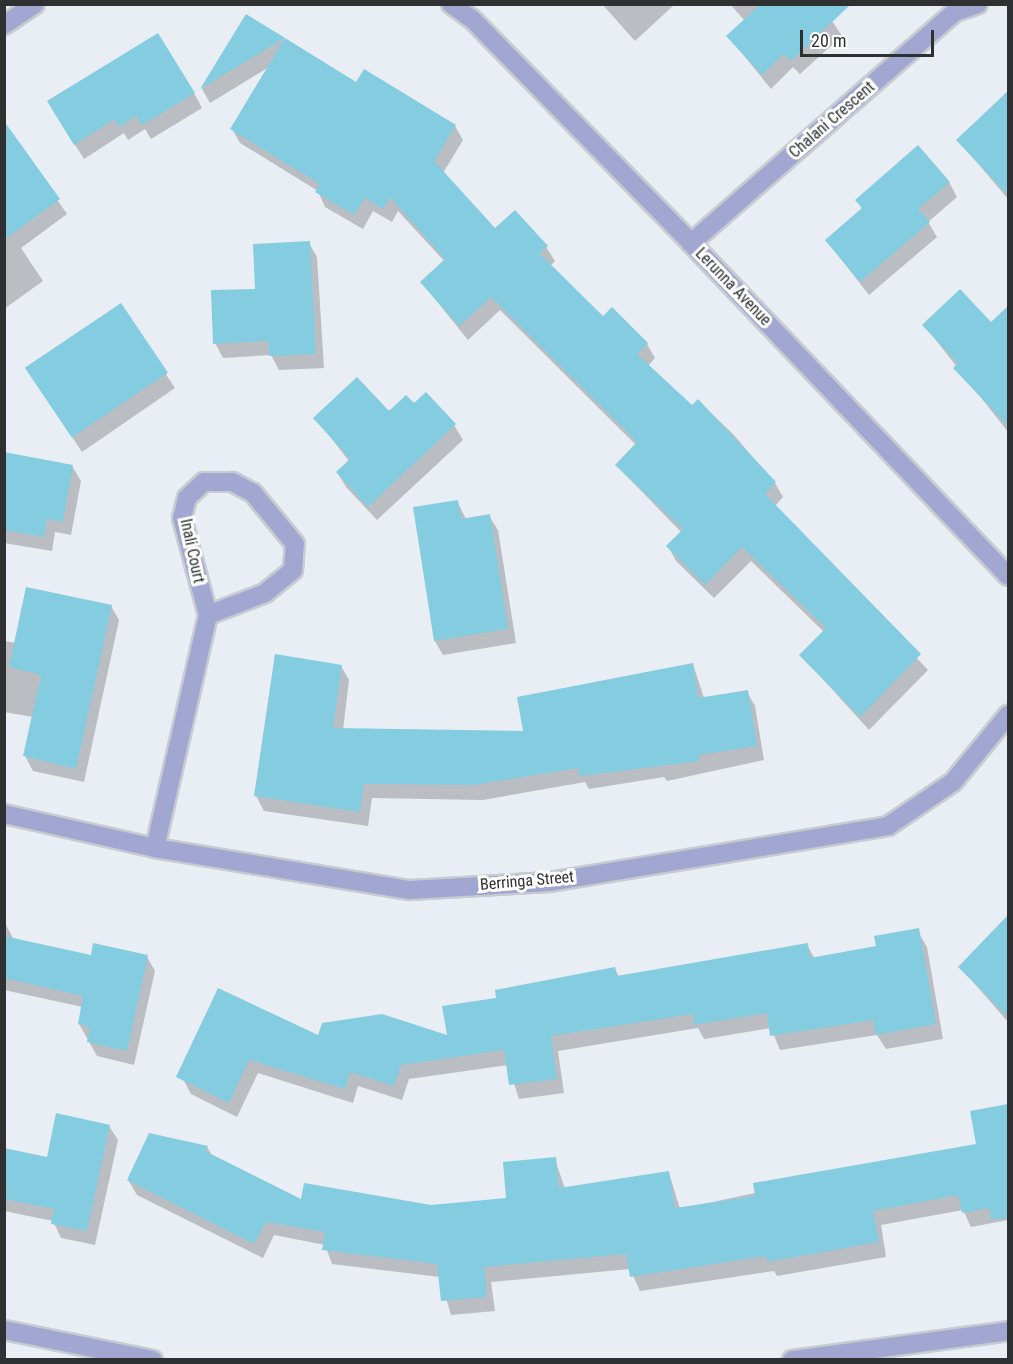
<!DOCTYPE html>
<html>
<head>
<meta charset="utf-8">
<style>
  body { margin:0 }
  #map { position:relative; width:1013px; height:1364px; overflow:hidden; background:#e9eef4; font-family:"Roboto Condensed",sans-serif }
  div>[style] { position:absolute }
  .shadow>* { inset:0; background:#0003 }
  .building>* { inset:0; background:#84ccdf; transform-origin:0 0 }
  .roads { filter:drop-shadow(2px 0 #c7ccd1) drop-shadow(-2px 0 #c7ccd1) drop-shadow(0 2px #c7ccd1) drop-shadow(0 -2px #c7ccd1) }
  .minor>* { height:18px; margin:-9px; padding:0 9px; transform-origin:9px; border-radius:9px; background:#a2a7d2 }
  span { translate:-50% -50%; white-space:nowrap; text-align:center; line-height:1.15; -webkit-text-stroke:6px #fff; paint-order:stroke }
  .street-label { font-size:16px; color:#2e3032 }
  .frame { position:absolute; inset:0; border:6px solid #2e3032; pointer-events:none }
  .scale { position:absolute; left:800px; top:30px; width:134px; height:27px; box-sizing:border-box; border:3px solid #2e3032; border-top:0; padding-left:8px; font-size:18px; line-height:21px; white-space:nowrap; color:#2e3032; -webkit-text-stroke:4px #fff; paint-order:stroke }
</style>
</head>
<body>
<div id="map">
  <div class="shadow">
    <i style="clip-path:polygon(602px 4px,675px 4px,635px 41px)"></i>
    <i style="clip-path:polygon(730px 4px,844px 4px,830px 18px,842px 36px,800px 74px,793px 67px,771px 89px,728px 36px,745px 21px)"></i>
    <i style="clip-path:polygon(246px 16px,357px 84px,455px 126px,463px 140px,443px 173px,495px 230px,546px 247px,555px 261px,550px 266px,603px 318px,647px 344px,655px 358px,648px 366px,692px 407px,698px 401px,733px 434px,775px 483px,783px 497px,775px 506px,928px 670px,869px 730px,801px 655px,824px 632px,751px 561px,714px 598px,676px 561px,668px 546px,681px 532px,617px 466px,636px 445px,500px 310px,468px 340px,422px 283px,445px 262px,398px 211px,392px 222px,373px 211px,363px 229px,325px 207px,318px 191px,240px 143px,232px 129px,269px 67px,210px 103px,202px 89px)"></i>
    <i style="clip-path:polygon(1008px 91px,1008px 199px,958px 140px)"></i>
    <i style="clip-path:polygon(194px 93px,202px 108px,151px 139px,145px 129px,128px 140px,124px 133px,84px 159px,57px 116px)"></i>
    <i style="clip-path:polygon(24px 151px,67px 214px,21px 248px,43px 281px,4px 309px,4px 164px)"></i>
    <i style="clip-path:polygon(949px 182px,957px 197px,928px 222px,937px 237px,869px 295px,827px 241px,863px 210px,857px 200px)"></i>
    <i style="clip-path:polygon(309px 243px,317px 257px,324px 368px,279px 370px,271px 355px,223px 358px,215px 343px,257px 290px)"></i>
    <i style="clip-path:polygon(120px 305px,175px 388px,82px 452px,36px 383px)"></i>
    <i style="clip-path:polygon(1008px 308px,1008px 432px,924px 325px,991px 324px)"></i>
    <i style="clip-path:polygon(413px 405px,454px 425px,463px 440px,377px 520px,346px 487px,337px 472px,349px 461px,321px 425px)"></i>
    <i style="clip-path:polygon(4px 453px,72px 466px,81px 481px,71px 535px,55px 532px,52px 551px,4px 543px)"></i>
    <i style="clip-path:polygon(457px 501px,466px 519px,489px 516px,498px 530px,516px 643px,443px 655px,435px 641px)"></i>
    <i style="clip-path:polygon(111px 606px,119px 620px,84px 782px,33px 771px,25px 756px,33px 717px,4px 712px,4px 641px,16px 643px)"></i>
    <i style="clip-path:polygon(693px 664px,704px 698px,747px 692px,755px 706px,764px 760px,667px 781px,664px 777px,589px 789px,585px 782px,483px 800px,372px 798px,368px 826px,264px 811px,256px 796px,341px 666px,349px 680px,343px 730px,525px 732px)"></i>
    <i style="clip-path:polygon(1008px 917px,1008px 1022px,960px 967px)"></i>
    <i style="clip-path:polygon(4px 921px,14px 940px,92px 957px,147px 957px,155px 971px,134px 1065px,97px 1056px,79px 1024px,83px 1007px,4px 990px)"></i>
    <i style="clip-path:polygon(918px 932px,927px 947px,943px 1039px,886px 1049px,877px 1035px,780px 1050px,771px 1028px,704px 1039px,698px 1028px,558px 1051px,564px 1093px,519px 1099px,508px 1065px,409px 1079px,402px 1100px,358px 1086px,353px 1103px,258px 1073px,237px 1117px,191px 1094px,183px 1079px,319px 1038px,448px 1037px,498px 999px,615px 969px,619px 977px,807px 945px,815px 959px,878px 948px)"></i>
    <i style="clip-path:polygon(1008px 1105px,1008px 1220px,971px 1227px,963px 1210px,881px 1225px,886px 1257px,777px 1276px,774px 1271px,640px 1291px,630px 1269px,491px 1282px,495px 1311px,451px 1315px,440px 1277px,332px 1264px,325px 1245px,274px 1235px,263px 1258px,137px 1195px,128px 1180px,207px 1147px,213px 1157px,302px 1202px,431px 1206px,508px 1199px,555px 1159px,565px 1189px,669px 1173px,680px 1209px,978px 1145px,972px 1112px)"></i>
    <i style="clip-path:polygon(109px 1126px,118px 1140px,95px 1245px,61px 1238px,53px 1221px,4px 1211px,4px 1149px,48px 1159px)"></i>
  </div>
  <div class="building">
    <i style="clip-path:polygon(761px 4px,851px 4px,791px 61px,784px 54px,762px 75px,726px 36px)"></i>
    <i style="clip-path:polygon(246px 14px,285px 38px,200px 89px)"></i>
    <i style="clip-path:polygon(158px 33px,195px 93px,142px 125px,136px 116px,119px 127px,115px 119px,74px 145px,47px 101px)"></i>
    <i style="clip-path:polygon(285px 38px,356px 82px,364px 69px,456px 125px,434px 161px,495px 228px,515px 210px,548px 246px,539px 253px,603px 316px,612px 307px,648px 343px,637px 354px,692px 405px,698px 399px,776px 482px,765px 494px,921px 654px,860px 717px,799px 655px,826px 628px,742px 547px,705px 585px,666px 546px,683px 529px,615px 465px,637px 442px,491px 297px,459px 326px,420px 282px,445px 259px,390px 197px,383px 209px,365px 198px,354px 215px,315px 192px,320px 184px,230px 129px)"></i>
    <i style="clip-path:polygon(1008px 91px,1008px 195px,956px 140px)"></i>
    <i style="clip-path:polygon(4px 121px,60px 199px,4px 240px)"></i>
    <i style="clip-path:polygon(918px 145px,950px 182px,918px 209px,930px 222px,860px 282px,825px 240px,862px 208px,855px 200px)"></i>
    <i style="clip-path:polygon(310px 241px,316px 354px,269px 356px,269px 341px,213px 344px,211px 290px,255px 289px,253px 244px)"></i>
    <i style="clip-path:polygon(960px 289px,991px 322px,1008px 306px,1008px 426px,953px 368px,958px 363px,922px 325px)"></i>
    <i style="left:121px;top:303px;width:84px;height:116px;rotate:56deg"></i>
    <i style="clip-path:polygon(357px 377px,389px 411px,406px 395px,414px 403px,426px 392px,456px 424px,368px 507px,336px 472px,350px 459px,313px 418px)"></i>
    <i style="clip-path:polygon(4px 452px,73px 465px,63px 522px,47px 519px,44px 537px,4px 530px)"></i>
    <i style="clip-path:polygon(458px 500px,461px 519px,490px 514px,508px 629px,434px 641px,413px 507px)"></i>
    <i style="clip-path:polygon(26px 587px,112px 605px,76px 769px,23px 756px,41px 675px,9px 667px)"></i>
    <i style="clip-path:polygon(275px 654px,342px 665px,333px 728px,523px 731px,517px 697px,693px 663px,698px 698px,748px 690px,757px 746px,698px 755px,700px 761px,580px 776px,578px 768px,474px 785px,364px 784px,360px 812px,254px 796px)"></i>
    <i style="clip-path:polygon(1008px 915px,1008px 1017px,958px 967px)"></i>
    <i style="clip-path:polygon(919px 928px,936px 1024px,876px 1035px,873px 1020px,770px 1036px,767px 1013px,694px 1025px,693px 1014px,551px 1036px,557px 1079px,509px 1085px,504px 1050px,401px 1065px,394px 1086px,350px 1072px,345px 1089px,249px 1060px,229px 1103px,176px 1077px,218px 988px,318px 1035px,322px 1023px,382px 1014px,447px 1035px,442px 1006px,496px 998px,495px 990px,615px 967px,617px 976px,808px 943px,810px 958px,876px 946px,874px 936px)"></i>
    <i style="clip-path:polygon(4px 936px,91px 955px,93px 943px,148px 955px,127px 1051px,87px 1042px,90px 1027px,78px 1024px,83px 996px,4px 978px)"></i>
    <i style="clip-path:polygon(1008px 1104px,1008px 1218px,991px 1219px,989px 1208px,962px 1213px,958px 1195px,873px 1211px,879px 1242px,767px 1262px,766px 1256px,630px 1277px,626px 1254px,484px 1267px,487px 1297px,441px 1301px,437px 1264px,322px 1250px,325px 1232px,266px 1222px,254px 1244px,127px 1180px,149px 1133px,208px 1146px,205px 1151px,301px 1199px,304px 1183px,431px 1205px,506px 1198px,503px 1162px,556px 1157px,559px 1188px,669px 1171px,675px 1208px,755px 1196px,753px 1183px,976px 1144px,970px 1111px)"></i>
    <i style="clip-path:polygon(56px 1113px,110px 1125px,87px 1231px,51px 1224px,54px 1209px,4px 1199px,4px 1148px,47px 1157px)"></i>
  </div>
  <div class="roads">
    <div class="minor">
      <i style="left:451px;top:4px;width:26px;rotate:36deg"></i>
      <i style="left:472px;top:19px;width:313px;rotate:45.6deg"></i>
      <i style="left:691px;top:243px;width:460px;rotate:46.4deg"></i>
      <i style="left:4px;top:25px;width:37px;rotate:-34deg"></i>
      <i style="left:691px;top:243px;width:351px;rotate:-41.2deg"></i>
      <i style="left:955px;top:12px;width:24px;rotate:-19deg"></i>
      <i style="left:4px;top:814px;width:155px;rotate:12.7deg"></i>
      <i style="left:155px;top:848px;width:258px;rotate:9.4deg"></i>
      <i style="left:410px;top:890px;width:140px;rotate:-3.3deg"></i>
      <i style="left:550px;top:882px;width:343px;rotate:-9.4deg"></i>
      <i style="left:888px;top:826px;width:78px;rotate:-34.1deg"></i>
      <i style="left:953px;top:782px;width:87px;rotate:-50.6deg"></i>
      <i style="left:155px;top:848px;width:239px;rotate:-77.2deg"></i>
      <i style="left:208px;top:615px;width:61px;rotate:-21.1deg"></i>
      <i style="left:265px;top:593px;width:36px;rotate:-39deg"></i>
      <i style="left:293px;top:570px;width:26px;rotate:-86deg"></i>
      <i style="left:295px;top:544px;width:66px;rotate:-129.5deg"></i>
      <i style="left:253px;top:493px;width:24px;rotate:-152deg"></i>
      <i style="left:232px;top:482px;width:28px;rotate:180deg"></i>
      <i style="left:204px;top:482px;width:23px;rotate:137deg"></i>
      <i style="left:187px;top:498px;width:21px;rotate:104deg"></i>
      <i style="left:182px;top:518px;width:100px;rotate:75deg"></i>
      <i style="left:4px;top:1330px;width:152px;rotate:11.4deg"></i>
      <i style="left:792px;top:1360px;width:218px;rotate:-7.6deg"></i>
    </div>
  </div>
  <div class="street-label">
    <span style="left:832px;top:120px;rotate:-41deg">Chalani Crescent</span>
    <span style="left:733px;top:287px;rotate:46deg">Lerunna Avenue</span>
    <span style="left:192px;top:551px;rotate:78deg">Inali Court</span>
    <span style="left:527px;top:881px;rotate:-5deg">Berringa Street</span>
  </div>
  <div class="frame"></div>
  <div class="scale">20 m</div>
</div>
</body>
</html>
